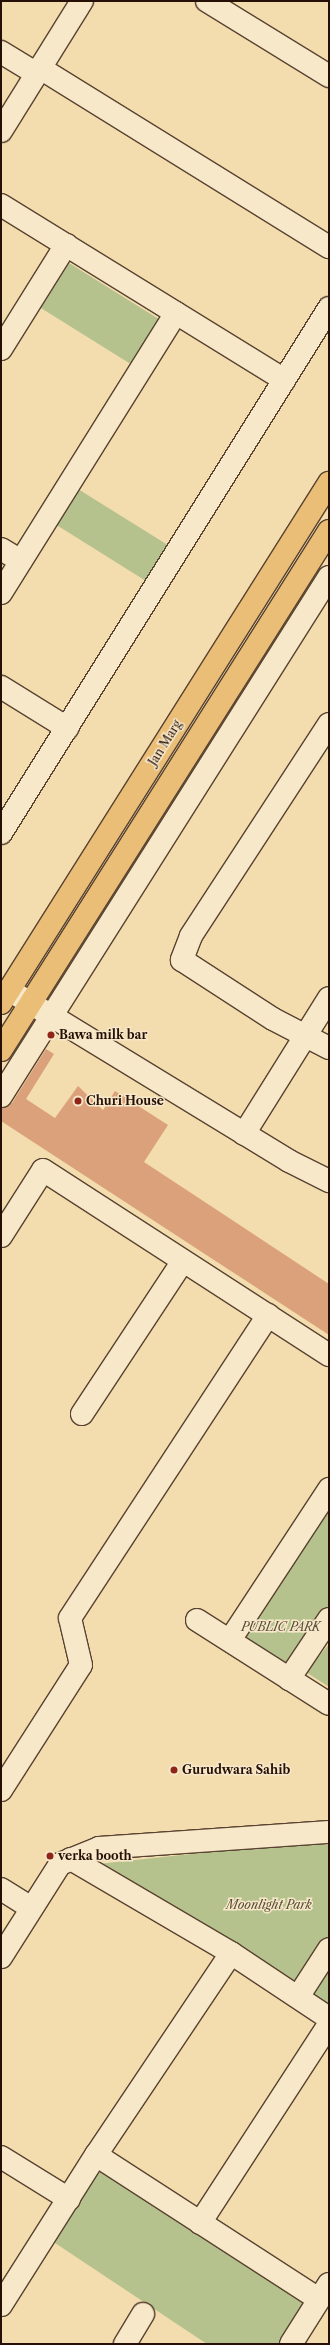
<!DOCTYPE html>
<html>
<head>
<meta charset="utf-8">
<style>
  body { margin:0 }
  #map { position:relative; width:330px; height:2345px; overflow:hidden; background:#f3dcae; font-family:"Libre Caslon Text",serif }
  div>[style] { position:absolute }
  .green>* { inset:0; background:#b6c28e; transform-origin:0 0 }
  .building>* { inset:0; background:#dba17b }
  .roads { filter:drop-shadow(1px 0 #594330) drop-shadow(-1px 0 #594330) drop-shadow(0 1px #594330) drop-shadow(0 -1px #594330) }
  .minor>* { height:22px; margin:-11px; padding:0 11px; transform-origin:11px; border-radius:11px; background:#f7e8ca }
  .major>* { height:22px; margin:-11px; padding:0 11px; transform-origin:11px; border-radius:11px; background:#eabe77 }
  .dots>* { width:11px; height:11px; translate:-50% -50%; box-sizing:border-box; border:2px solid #f7e8ca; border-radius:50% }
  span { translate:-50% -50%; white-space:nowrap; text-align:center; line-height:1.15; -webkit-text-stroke:3px #f7e8ca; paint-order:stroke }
  .street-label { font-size:12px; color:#261006 }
  .poi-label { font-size:12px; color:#261006; font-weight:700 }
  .left { translate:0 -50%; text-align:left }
  .park-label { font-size:12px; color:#584e36; font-style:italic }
  .frame { position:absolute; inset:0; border:2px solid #261006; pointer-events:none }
</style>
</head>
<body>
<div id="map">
  <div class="green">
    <i style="left:69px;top:263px;width:110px;height:53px;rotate:32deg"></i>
    <i style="left:78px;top:489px;width:112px;height:42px;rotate:32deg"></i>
    <i style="clip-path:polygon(329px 1490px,329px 1619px,289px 1679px,230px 1640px)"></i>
    <i style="clip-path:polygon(329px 1644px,329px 1687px,306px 1672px)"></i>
    <i style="clip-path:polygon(329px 1839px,329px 1968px,327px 1972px,329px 1973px,329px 2016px,98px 1864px)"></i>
    <i style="clip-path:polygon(95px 2166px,305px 2304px,279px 2344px,207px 2344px,49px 2239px)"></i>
  </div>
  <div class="building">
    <i style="clip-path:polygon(46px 1049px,54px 1054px,26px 1099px,55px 1118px,78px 1086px,103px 1110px,115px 1091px,168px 1125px,144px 1162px,329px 1284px,329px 1335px,1px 1121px,1px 1108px,12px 1103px)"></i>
  </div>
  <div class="roads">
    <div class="minor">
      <i style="left:207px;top:1px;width:143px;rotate:31.6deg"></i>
      <i style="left:1px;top:52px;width:42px;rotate:31.4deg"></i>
      <i style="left:40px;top:68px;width:340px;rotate:31.8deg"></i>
      <i style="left:1px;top:131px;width:153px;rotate:-58.1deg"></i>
      <i style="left:1px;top:205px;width:333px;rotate:31.7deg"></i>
      <i style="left:1px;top:349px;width:123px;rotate:-58deg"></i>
      <i style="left:1px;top:549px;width:23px;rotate:31deg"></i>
      <i style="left:1px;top:593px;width:330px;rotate:-58deg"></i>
      <i style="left:1px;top:687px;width:78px;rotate:31.8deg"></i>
      <i style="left:329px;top:724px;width:253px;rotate:123.1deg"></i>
      <i style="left:191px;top:936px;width:26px;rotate:111deg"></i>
      <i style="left:182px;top:960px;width:108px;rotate:33deg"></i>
      <i style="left:273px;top:1019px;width:63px;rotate:27.4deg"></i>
      <i style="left:1px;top:833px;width:619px;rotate:-58deg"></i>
      <i style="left:9px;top:990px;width:328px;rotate:31.4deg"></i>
      <i style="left:289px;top:1161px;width:45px;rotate:26.6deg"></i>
      <i style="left:1px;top:1096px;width:614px;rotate:-57.71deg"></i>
      <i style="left:244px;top:1134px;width:160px;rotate:-58deg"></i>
      <i style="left:1px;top:1236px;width:78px;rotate:-57.5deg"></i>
      <i style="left:43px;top:1170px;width:341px;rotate:32.9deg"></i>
      <i style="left:82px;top:1414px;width:183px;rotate:-56.6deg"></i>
      <i style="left:197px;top:1620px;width:156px;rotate:32.5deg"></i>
      <i style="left:230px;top:1640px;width:181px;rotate:-56.7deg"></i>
      <i style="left:289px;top:1679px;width:72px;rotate:-56.3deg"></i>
      <i style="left:1px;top:1790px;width:148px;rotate:-57.4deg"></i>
      <i style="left:81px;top:1665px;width:48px;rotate:-103.2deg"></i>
      <i style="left:70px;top:1618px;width:362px;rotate:-56.8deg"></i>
      <i style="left:71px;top:1859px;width:186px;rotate:30.4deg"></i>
      <i style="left:231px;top:1953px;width:118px;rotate:33.6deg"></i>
      <i style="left:1px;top:1889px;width:36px;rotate:32deg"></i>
      <i style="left:1px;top:1957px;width:110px;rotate:-57.6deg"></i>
      <i style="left:60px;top:1864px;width:42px;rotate:-22.3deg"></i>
      <i style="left:99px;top:1848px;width:231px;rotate:-4deg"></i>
      <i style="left:298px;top:1997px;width:57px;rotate:-57.1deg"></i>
      <i style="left:96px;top:2155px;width:265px;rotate:32.9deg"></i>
      <i style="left:1px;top:2157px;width:80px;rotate:31.7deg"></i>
      <i style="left:200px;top:2223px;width:237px;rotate:-57deg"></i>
      <i style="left:1px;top:2305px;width:178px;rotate:-57.7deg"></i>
      <i style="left:96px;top:2155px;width:243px;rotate:-56.2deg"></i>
      <i style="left:125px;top:2344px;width:35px;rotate:-59deg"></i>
      <i style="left:291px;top:2344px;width:71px;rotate:-57.7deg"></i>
    </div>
    <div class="major">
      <i style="left:1px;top:1003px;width:615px;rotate:-57.76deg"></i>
      <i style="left:1px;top:1050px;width:614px;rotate:-57.71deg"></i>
    </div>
  </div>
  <div class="dots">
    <i style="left:51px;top:1035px;background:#8f2418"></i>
    <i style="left:78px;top:1101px;background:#8f2418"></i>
    <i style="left:174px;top:1770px;background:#8f2418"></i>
    <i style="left:50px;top:1856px;background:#8f2418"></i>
  </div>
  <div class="street-label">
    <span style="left:165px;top:743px;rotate:-58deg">Jan Marg</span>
  </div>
  <div class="poi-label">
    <span class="left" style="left:59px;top:1035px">Bawa milk bar</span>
    <span class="left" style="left:86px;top:1101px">Churi House</span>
    <span class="left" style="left:182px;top:1770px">Gurudwara Sahib</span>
    <span class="left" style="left:58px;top:1856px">verka booth</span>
  </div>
  <div class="park-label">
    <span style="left:281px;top:1627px">PUBLIC PARK</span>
    <span style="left:269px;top:1905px">Moonlight Park</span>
  </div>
  <div class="frame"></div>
</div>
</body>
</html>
